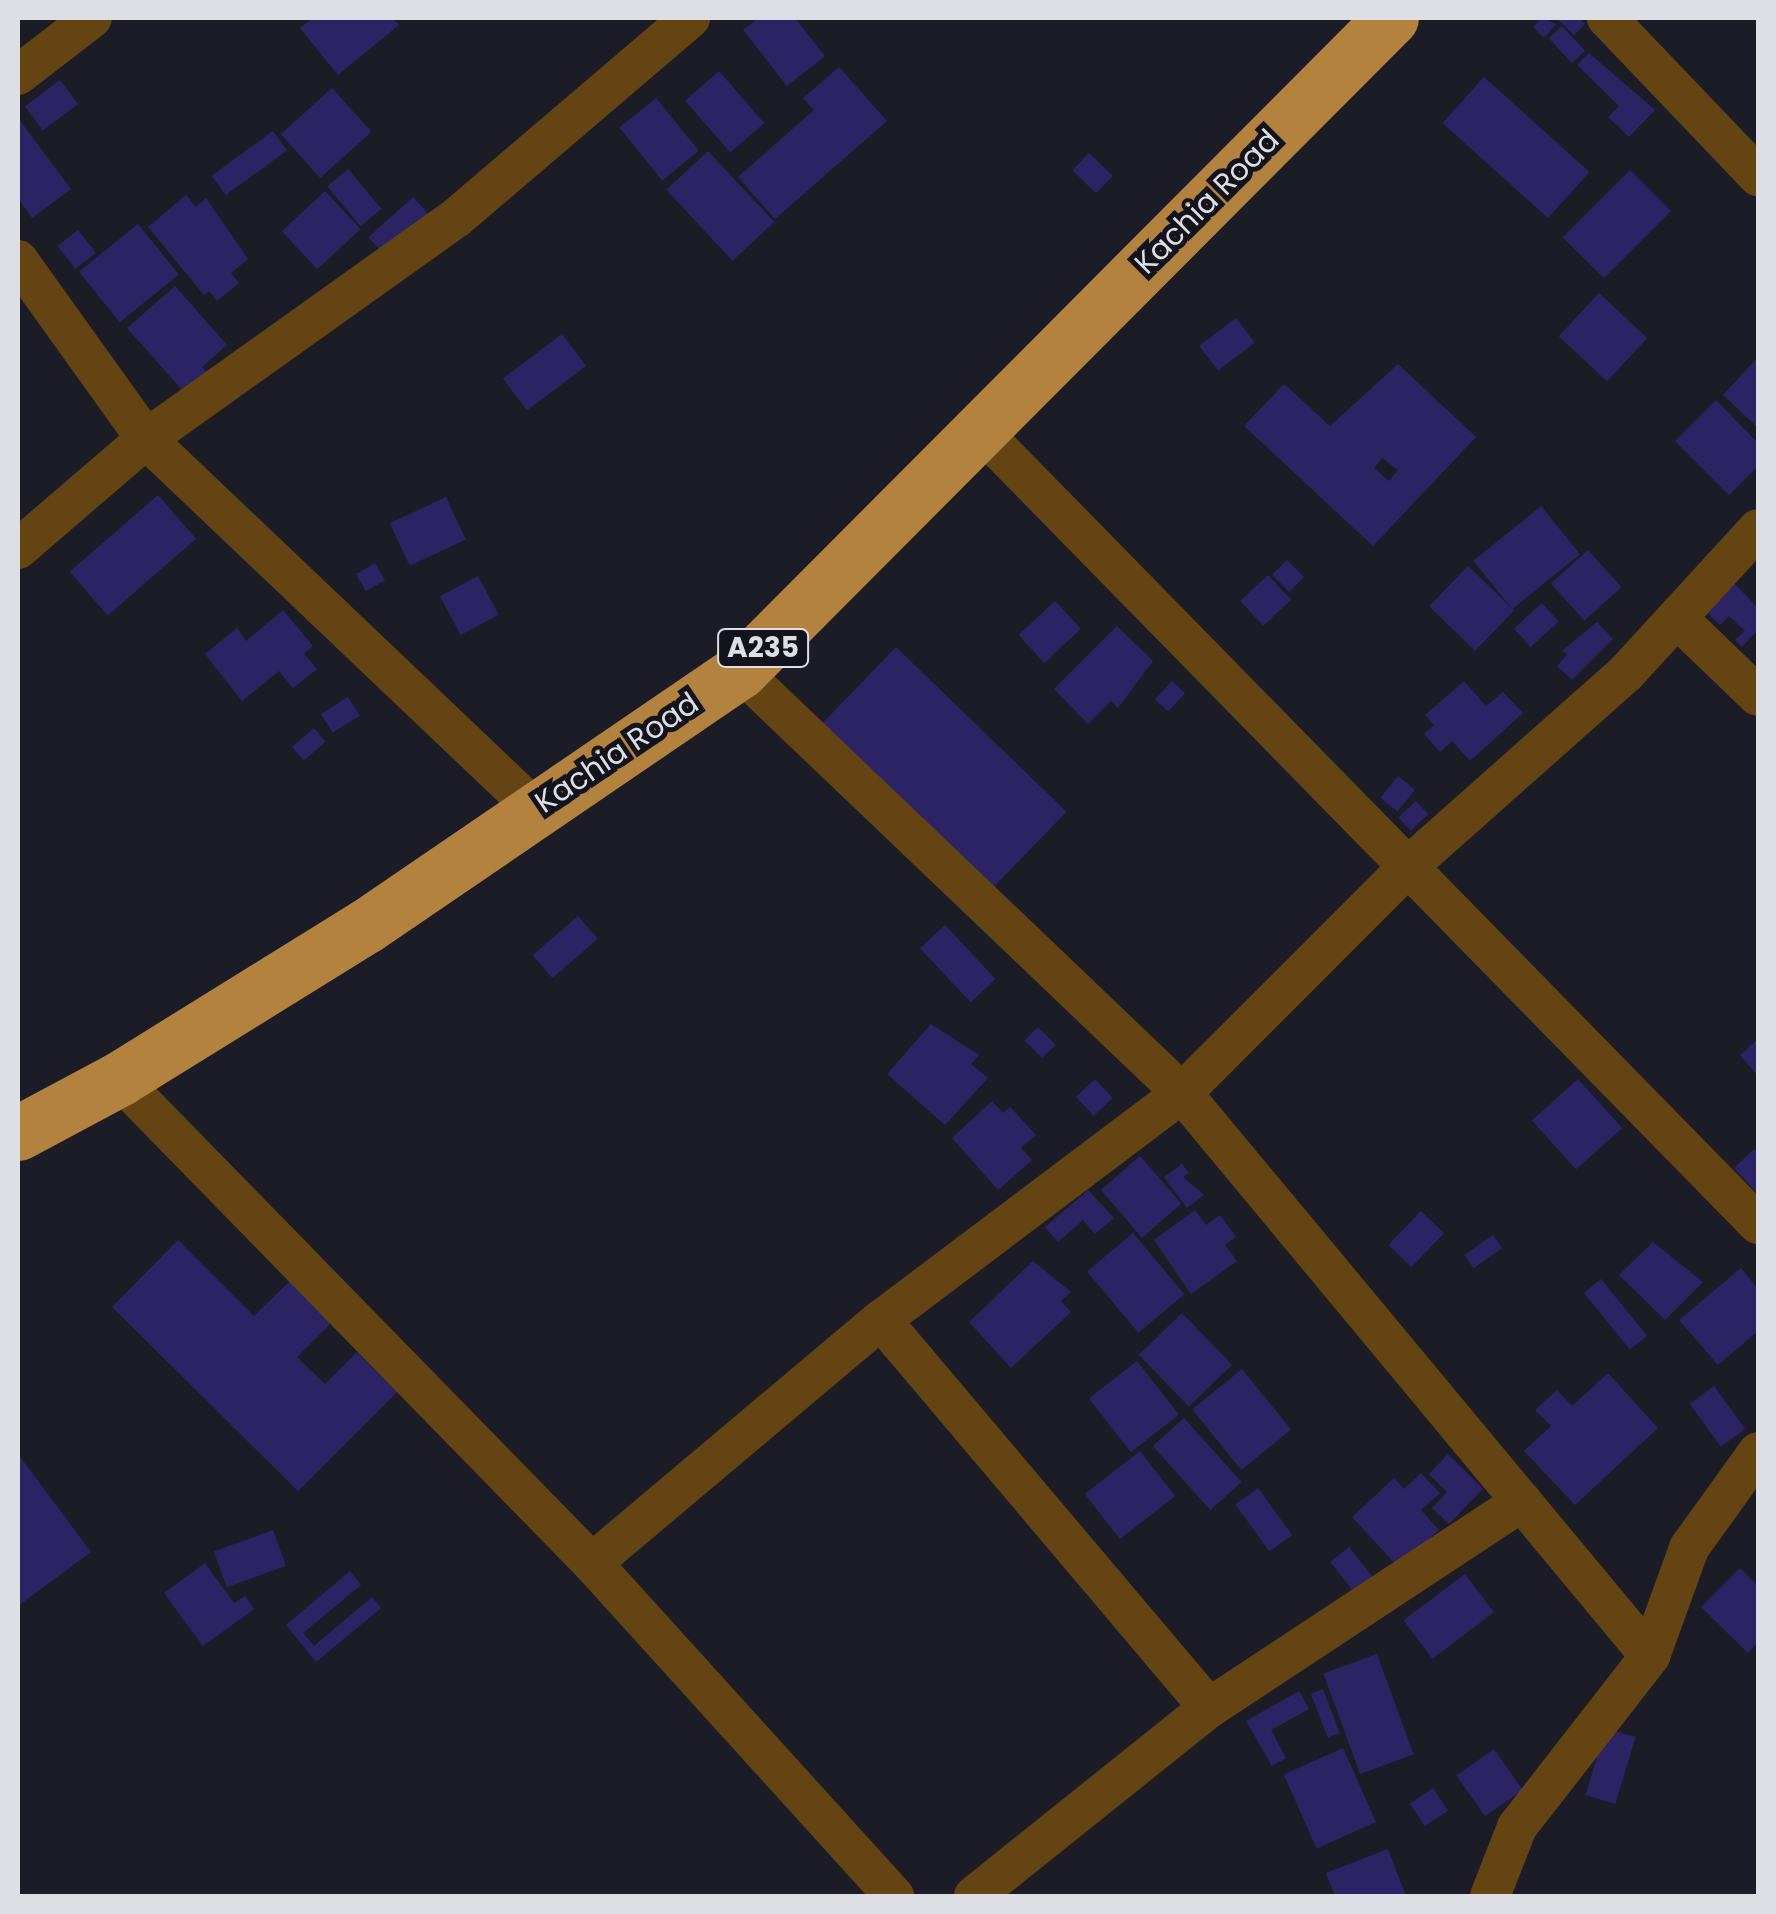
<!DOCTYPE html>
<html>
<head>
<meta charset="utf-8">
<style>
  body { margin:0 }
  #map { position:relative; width:1776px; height:1914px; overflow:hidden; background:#1c1c27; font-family:Poppins,sans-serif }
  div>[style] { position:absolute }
  .building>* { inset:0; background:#2c2365; transform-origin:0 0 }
  .minor>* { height:40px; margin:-20px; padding:0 20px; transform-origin:20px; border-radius:20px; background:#654413 }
  .highway>* { height:55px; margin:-27.5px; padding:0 27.5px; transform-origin:27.5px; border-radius:27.5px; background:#b3823f }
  span { translate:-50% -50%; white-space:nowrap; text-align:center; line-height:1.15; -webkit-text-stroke:10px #13131d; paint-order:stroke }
  .shield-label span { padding:2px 8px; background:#13131d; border:2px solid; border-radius:8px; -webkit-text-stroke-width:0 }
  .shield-label { font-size:28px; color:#dedee5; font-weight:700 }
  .street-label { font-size:30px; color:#dedee5 }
  .frame { position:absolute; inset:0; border:20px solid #dedee5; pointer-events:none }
</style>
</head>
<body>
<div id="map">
  <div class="building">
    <i style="clip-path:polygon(313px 18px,392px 18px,399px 25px,338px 75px,300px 28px)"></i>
    <i style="clip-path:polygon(759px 18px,795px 18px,825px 56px,787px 86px,743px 30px)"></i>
    <i style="clip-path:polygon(1542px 18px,1556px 24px,1544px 38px,1533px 27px)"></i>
    <i style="clip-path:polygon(1557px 18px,1579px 18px,1585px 24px,1574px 35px)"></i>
    <i style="left:1562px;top:26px;width:34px;height:18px;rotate:47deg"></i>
    <i style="clip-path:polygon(1589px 53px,1655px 110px,1629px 137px,1608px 117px,1619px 106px,1577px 65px)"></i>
    <i style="clip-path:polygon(839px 67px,887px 121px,775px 219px,738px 177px,814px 110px,803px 98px)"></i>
    <i style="left:719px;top:71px;width:69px;height:45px;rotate:49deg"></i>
    <i style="left:1484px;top:77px;width:142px;height:62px;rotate:42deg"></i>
    <i style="left:60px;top:80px;width:30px;height:44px;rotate:53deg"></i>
    <i style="left:332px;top:88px;width:59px;height:69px;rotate:48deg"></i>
    <i style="left:656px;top:98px;width:68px;height:47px;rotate:51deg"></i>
    <i style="clip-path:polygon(18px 118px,71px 189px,32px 218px,18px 198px)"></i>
    <i style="left:273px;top:131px;width:24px;height:76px;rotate:54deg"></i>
    <i style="left:708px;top:151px;width:97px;height:57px;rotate:47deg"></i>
    <i style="left:1089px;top:153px;width:33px;height:24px;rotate:44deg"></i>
    <i style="left:348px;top:169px;width:52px;height:27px;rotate:50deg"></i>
    <i style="left:1630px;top:170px;width:58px;height:95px;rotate:45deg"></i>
    <i style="left:325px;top:191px;width:52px;height:59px;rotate:47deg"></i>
    <i style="clip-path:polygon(186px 195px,196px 207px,206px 198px,248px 259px,231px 273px,239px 283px,217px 301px,209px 291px,204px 295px,148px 227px)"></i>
    <i style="left:413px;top:197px;width:28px;height:60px;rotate:48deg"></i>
    <i style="left:138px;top:224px;width:65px;height:76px;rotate:51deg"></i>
    <i style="left:78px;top:230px;width:29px;height:26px;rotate:52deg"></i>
    <i style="clip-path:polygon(175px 286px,227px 345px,202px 367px,213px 380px,190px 399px,127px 328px)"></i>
    <i style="left:1599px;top:293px;width:66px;height:59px;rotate:43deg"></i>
    <i style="left:1236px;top:318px;width:31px;height:46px;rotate:53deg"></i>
    <i style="left:562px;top:334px;width:40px;height:74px;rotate:53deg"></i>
    <i style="clip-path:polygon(1758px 357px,1758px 428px,1723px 395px)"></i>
    <i style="clip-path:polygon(evenodd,1398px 364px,1476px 437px,1373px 546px,1244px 426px,1284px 384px,1330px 426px,1398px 364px,1382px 458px,1398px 470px,1389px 481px,1374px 468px,1382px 458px)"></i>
    <i style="clip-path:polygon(1716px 400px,1758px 443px,1758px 466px,1729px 495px,1675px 441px)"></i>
    <i style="left:158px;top:495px;width:58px;height:117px;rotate:49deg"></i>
    <i style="left:446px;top:497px;width:47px;height:62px;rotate:65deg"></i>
    <i style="left:1541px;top:506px;width:62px;height:87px;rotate:51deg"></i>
    <i style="left:1588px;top:550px;width:50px;height:50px;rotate:48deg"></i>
    <i style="left:1287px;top:560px;width:24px;height:21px;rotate:45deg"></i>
    <i style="left:375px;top:563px;width:20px;height:22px;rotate:60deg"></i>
    <i style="left:1468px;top:566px;width:64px;height:56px;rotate:44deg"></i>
    <i style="left:1268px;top:575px;width:34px;height:38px;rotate:47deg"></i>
    <i style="left:478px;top:576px;width:44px;height:43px;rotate:62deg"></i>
    <i style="clip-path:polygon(1732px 581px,1758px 608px,1758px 630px,1742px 647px,1735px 640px,1745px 631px,1729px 616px,1720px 625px,1704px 609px)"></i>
    <i style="left:1055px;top:601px;width:38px;height:50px;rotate:47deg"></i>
    <i style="left:1542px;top:603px;width:25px;height:38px;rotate:48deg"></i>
    <i style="clip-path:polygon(283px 610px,313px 646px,304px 654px,317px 669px,293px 688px,279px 671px,242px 701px,205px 654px,237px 628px,246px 641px)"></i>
    <i style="clip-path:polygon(1597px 622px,1613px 639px,1572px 680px,1557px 666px,1567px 655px,1562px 651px)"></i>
    <i style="clip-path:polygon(1117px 626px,1153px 661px,1118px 708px,1111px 701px,1088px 724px,1054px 689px)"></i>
    <i style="left:896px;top:647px;width:237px;height:121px;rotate:44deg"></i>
    <i style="left:1172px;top:681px;width:18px;height:25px;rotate:43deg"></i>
    <i style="clip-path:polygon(1464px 681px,1486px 706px,1503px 692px,1523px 713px,1470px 761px,1452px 741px,1440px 752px,1424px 734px,1434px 725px,1425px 715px)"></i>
    <i style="left:348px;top:697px;width:22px;height:32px;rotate:58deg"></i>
    <i style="left:314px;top:728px;width:18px;height:29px;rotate:49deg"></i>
    <i style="left:1398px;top:776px;width:22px;height:28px;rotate:39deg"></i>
    <i style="left:1416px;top:801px;width:18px;height:24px;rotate:47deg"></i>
    <i style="left:578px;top:916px;width:30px;height:60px;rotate:49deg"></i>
    <i style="left:945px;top:925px;width:74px;height:34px;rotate:47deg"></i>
    <i style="clip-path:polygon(931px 1024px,979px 1055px,971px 1064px,988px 1078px,945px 1125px,887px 1074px)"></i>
    <i style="left:1038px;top:1027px;width:25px;height:19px;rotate:45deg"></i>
    <i style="clip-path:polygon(1758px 1039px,1758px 1076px,1740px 1055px)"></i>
    <i style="left:1095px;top:1079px;width:26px;height:26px;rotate:47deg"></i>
    <i style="left:1578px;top:1079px;width:66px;height:62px;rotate:48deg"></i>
    <i style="clip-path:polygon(992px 1101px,1003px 1113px,1010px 1107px,1036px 1135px,1021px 1148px,1032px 1160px,998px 1190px,952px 1138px)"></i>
    <i style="clip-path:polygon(1754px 1149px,1758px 1154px,1758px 1194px,1734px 1168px)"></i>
    <i style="left:1140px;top:1156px;width:63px;height:52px;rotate:49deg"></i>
    <i style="clip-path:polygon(1182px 1164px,1189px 1173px,1183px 1177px,1204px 1195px,1187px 1208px,1164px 1177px)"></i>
    <i style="clip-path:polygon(1088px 1190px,1114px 1218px,1095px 1234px,1083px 1220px,1058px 1242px,1045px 1227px)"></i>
    <i style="clip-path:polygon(1195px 1210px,1206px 1225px,1220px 1215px,1236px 1237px,1225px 1245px,1237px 1261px,1191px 1294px,1154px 1240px)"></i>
    <i style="left:1421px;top:1211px;width:32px;height:47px;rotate:44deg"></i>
    <i style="left:1133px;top:1233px;width:80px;height:60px;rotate:50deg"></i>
    <i style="left:1493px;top:1235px;width:16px;height:35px;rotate:55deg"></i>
    <i style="clip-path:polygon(178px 1240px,254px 1316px,293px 1278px,335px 1319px,297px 1357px,325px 1384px,357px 1352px,397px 1392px,298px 1491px,112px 1307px)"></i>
    <i style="clip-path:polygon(1653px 1242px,1703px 1282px,1665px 1320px,1619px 1275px)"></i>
    <i style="clip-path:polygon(1033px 1261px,1071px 1292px,1061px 1301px,1071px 1312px,1011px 1368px,969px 1322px)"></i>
    <i style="clip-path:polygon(1741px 1268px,1758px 1289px,1758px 1331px,1718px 1365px,1679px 1320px)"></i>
    <i style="left:1601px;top:1279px;width:73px;height:22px;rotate:51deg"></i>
    <i style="left:1182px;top:1313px;width:72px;height:60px;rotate:46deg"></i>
    <i style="left:1137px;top:1361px;width:68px;height:61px;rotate:52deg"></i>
    <i style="left:1242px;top:1369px;width:78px;height:64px;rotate:51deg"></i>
    <i style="clip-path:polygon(1608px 1373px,1658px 1428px,1575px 1505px,1524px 1451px,1551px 1426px,1535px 1410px,1557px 1390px,1572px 1406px)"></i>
    <i style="left:1714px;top:1386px;width:53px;height:30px;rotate:54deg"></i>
    <i style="left:1184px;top:1418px;width:86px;height:42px;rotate:48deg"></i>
    <i style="left:1140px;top:1451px;width:57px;height:70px;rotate:52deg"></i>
    <i style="clip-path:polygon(18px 1454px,91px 1552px,18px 1606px)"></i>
    <i style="clip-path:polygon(1448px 1454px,1483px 1489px,1449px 1524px,1432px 1508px,1447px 1492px,1429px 1474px)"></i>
    <i style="clip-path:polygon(1421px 1473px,1440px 1493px,1421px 1510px,1439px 1530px,1398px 1567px,1352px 1517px,1394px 1478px,1404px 1489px)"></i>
    <i style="left:1258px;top:1488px;width:58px;height:28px;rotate:54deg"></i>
    <i style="left:273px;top:1530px;width:38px;height:63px;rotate:70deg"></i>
    <i style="left:1349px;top:1547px;width:50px;height:24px;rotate:52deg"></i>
    <i style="clip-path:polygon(205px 1563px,234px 1603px,245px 1596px,254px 1609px,203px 1646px,164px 1593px)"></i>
    <i style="clip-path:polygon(1740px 1568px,1758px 1586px,1758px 1642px,1748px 1653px,1701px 1607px)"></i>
    <i style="clip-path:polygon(350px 1571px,361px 1585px,303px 1633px,314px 1646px,372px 1597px,381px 1608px,316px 1662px,286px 1625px)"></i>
    <i style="left:1465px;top:1574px;width:48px;height:77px;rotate:53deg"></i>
    <i style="left:1377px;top:1654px;width:107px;height:57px;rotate:70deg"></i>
    <i style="left:1323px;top:1689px;width:47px;height:13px;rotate:69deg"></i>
    <i style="clip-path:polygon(1299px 1691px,1309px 1709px,1271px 1730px,1286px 1758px,1272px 1766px,1246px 1721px)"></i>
    <i style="left:1606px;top:1728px;width:31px;height:70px;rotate:17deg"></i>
    <i style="left:1343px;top:1748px;width:81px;height:65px;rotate:66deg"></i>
    <i style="left:1494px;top:1749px;width:50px;height:46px;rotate:55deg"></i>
    <i style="left:1433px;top:1788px;width:27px;height:28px;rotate:56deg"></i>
    <i style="clip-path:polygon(1388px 1849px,1406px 1896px,1335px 1896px,1326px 1873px)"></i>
  </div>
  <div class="minor">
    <i style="left:1607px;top:18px;width:219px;rotate:46.3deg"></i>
    <i style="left:18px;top:75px;width:93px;rotate:-37.6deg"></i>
    <i style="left:18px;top:260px;width:220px;rotate:54.4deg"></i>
    <i style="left:146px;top:439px;width:535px;rotate:43.56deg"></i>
    <i style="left:980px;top:430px;width:1112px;rotate:45.58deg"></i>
    <i style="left:18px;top:549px;width:169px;rotate:-40.7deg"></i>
    <i style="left:146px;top:439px;width:381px;rotate:-35.5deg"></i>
    <i style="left:456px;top:218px;width:308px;rotate:-40.5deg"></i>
    <i style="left:1678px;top:619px;width:111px;rotate:43.9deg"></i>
    <i style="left:740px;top:671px;width:611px;rotate:43.67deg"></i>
    <i style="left:1182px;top:1093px;width:732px;rotate:50.26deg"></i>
    <i style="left:119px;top:1079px;width:677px;rotate:45.66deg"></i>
    <i style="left:592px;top:1563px;width:450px;rotate:47.8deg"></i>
    <i style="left:881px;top:1320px;width:508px;rotate:49.79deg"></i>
    <i style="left:592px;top:1563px;width:378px;rotate:-40.1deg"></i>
    <i style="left:881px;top:1320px;width:377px;rotate:-37deg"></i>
    <i style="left:1182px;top:1093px;width:325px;rotate:-45deg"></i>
    <i style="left:1412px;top:863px;width:286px;rotate:-41.6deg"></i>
    <i style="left:1626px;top:673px;width:195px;rotate:-47.5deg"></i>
    <i style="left:974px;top:1896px;width:301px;rotate:-38.7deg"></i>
    <i style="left:1209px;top:1708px;width:375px;rotate:-33.4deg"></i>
    <i style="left:1490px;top:1896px;width:74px;rotate:-68.6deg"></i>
    <i style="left:1517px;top:1827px;width:217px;rotate:-52.1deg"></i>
    <i style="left:1650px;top:1656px;width:115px;rotate:-70.1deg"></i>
    <i style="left:1689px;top:1548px;width:118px;rotate:-54.3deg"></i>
  </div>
  <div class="highway">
    <i style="left:18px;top:1133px;width:115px;rotate:-28.1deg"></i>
    <i style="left:119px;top:1079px;width:291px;rotate:-31.8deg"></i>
    <i style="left:366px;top:926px;width:453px;rotate:-34.3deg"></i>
    <i style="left:740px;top:671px;width:922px;rotate:-45.09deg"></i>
  </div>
  <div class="shield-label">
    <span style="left:763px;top:648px">A235</span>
  </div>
  <div class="street-label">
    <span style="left:1207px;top:202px;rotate:-45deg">Kachia Road</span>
    <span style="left:617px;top:753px;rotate:-34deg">Kachia Road</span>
  </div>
  <div class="frame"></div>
</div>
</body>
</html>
